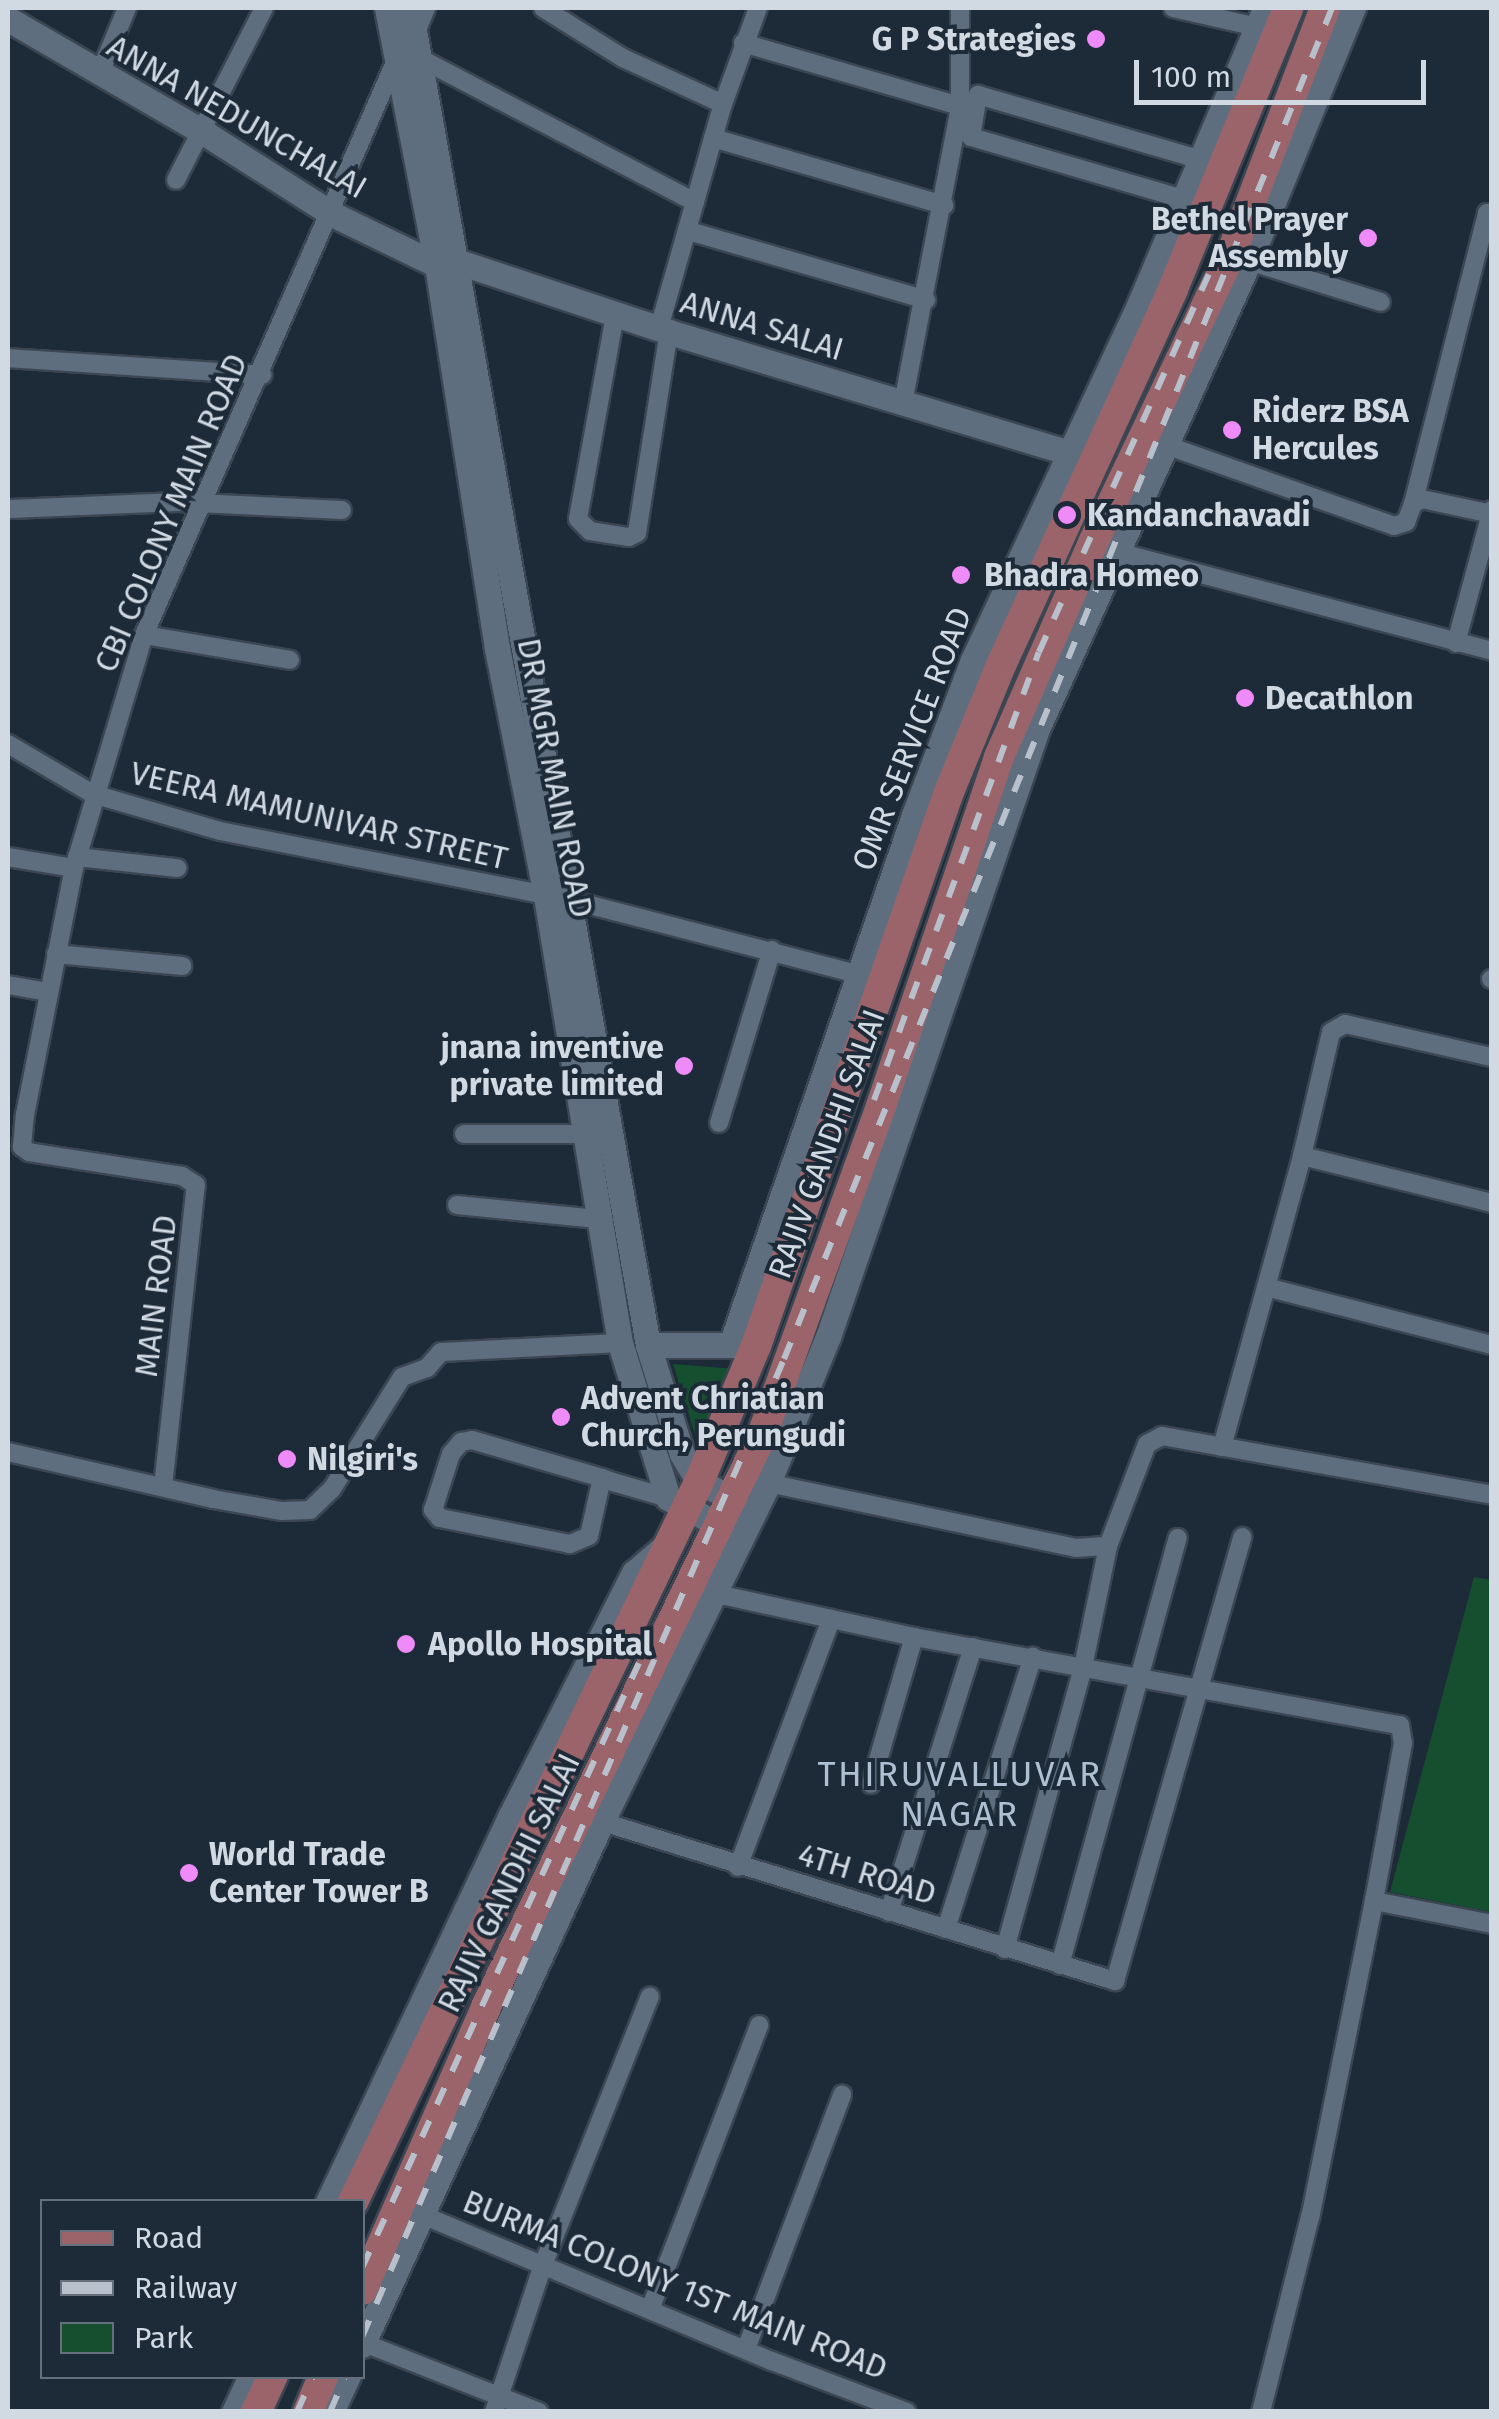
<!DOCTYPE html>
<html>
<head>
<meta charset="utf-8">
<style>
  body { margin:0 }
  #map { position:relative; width:1499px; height:2419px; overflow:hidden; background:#1d2a38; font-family:"Fira Sans",sans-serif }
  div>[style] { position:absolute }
  .green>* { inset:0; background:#164f30 }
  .roads { filter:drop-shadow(2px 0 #3b4652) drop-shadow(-2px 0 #3b4652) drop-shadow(0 2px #3b4652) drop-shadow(0 -2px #3b4652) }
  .street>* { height:18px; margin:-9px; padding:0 9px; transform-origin:9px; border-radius:9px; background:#5e6e7e }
  .secondary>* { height:25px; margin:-12.5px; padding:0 12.5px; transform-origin:12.5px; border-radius:12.5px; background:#5e6e7e }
  .primary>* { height:30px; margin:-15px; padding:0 15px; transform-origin:15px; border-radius:15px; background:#9b646b }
  .rail>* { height:6px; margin-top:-3px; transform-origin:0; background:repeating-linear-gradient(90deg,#b8c1cb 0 18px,transparent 0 36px) }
  .dots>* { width:28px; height:28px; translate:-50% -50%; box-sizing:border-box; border:5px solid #1d2a38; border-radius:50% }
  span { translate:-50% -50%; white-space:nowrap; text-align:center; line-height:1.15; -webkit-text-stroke:8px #1d2a38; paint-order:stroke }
  .poi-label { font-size:32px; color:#d1dae3; font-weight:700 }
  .right { translate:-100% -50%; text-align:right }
  .left { translate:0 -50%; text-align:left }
  .street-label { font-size:32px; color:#d1dae3 }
  .neighbourhood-label { font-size:35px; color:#afc0d2; letter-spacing:2.5px }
  .frame { position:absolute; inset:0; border:10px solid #d1dae3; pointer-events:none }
  .legend { position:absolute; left:40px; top:2199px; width:325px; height:180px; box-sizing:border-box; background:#1d2a38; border:2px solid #65707c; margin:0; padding:12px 18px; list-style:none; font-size:30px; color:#d1dae3 }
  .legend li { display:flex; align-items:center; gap:20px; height:50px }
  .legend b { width:50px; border:2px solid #65707c }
  .scale { position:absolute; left:1134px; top:60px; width:292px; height:45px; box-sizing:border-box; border:5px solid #d1dae3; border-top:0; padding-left:12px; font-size:30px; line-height:35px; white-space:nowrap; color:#d1dae3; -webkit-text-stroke:8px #1d2a38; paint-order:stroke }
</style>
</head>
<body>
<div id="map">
  <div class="green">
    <i style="clip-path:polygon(673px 1364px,736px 1369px,698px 1444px)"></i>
    <i style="clip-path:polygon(1474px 1577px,1491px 1580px,1491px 1912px,1390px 1892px)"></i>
  </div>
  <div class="roads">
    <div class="street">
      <i style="left:543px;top:8px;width:94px;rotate:32deg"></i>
      <i style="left:623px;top:58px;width:110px;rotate:24.7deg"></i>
      <i style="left:1173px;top:8px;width:86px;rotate:12.7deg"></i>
      <i style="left:416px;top:32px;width:26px;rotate:-67deg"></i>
      <i style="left:743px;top:43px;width:226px;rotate:16.2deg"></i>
      <i style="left:421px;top:59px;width:309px;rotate:27.6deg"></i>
      <i style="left:99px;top:75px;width:73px;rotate:-67.3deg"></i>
      <i style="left:713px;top:138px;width:241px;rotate:16.2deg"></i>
      <i style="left:176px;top:180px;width:193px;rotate:-62.9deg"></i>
      <i style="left:1183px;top:199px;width:221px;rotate:-163.7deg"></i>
      <i style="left:971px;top:137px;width:43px;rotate:-80.5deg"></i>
      <i style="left:978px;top:95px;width:241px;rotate:16.2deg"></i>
      <i style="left:689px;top:231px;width:247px;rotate:16.2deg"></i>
      <i style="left:1249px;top:261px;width:138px;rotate:17.3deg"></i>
      <i style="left:615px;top:315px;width:207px;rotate:100.3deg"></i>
      <i style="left:578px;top:519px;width:17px;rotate:45deg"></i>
      <i style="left:590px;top:531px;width:39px;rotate:9deg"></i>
      <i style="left:629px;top:537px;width:9px;rotate:-27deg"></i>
      <i style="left:637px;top:533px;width:204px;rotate:-81deg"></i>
      <i style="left:659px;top:328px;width:233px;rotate:-74.1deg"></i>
      <i style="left:723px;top:104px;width:102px;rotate:-70deg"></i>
      <i style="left:8px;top:358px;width:255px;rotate:3.8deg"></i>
      <i style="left:903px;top:403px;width:302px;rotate:-79.1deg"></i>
      <i style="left:960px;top:106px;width:98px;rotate:-90deg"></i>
      <i style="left:1157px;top:442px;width:251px;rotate:19.5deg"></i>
      <i style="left:1394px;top:526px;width:13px;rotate:-18deg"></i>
      <i style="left:1406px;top:522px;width:19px;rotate:-69deg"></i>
      <i style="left:1413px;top:504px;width:10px;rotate:-29deg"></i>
      <i style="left:1422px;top:499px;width:72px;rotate:12.1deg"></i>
      <i style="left:1413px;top:504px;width:300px;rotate:-75.7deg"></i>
      <i style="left:1487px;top:213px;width:5px;rotate:11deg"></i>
      <i style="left:11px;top:509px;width:167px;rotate:-2.4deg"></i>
      <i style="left:178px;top:502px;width:164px;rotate:2.8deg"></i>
      <i style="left:1110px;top:550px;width:395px;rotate:14.8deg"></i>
      <i style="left:144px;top:635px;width:148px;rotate:9.7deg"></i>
      <i style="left:1456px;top:643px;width:138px;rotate:-74.9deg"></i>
      <i style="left:8px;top:744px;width:99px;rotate:30.5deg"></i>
      <i style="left:93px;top:794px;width:132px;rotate:16.2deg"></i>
      <i style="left:220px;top:831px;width:354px;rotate:11.1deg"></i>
      <i style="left:567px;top:899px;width:304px;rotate:14.5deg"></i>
      <i style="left:8px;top:857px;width:67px;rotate:9.5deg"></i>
      <i style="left:77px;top:857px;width:101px;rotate:6.3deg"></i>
      <i style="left:56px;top:954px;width:127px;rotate:5.4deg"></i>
      <i style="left:1491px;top:979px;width:1px"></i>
      <i style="left:8px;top:985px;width:41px;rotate:9.9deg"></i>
      <i style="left:719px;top:1123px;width:181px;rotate:-73deg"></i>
      <i style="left:464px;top:1134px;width:118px"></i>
      <i style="left:1302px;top:1156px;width:196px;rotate:13.9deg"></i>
      <i style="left:457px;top:1205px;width:141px;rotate:5.7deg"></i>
      <i style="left:1266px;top:1287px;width:233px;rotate:14.4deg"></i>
      <i style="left:1222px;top:1447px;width:302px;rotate:-74.6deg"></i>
      <i style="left:1302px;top:1156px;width:127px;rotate:-76.8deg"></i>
      <i style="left:1331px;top:1032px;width:16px;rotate:-30deg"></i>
      <i style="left:1345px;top:1024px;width:151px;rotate:12.7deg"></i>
      <i style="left:8px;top:1452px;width:210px;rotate:12.9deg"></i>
      <i style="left:213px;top:1499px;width:70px;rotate:9.9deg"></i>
      <i style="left:282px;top:1511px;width:28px;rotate:-2deg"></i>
      <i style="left:310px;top:1510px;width:30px;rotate:-44deg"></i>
      <i style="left:332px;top:1489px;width:132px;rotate:-58deg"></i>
      <i style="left:402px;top:1377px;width:27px;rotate:-20deg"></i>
      <i style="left:427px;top:1368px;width:21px;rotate:-49deg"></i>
      <i style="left:441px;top:1352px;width:179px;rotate:-2.9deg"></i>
      <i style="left:602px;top:1478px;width:59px;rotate:102.6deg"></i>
      <i style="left:589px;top:1536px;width:21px;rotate:157deg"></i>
      <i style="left:570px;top:1544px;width:133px;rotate:-168.7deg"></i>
      <i style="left:440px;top:1518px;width:11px;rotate:-131deg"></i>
      <i style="left:433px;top:1510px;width:59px;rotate:-72.2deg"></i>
      <i style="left:451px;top:1454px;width:16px;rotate:-50deg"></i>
      <i style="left:461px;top:1442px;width:11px;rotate:-10deg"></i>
      <i style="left:472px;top:1440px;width:135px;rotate:16.3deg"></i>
      <i style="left:602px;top:1478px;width:12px;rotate:20deg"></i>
      <i style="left:613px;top:1482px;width:57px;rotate:16.2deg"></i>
      <i style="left:768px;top:1483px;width:315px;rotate:11.9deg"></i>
      <i style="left:1076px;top:1548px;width:32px;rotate:-4deg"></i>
      <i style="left:1108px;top:1546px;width:109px;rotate:-69.1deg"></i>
      <i style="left:1147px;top:1444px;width:17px;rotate:-28deg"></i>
      <i style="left:1162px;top:1436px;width:335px;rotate:10.1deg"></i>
      <i style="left:163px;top:1487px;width:304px;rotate:-83.8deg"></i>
      <i style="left:196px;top:1185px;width:17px;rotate:-147deg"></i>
      <i style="left:182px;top:1176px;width:155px;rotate:-171.1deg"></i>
      <i style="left:29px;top:1152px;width:9px;rotate:-144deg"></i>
      <i style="left:22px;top:1147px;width:32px;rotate:-85deg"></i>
      <i style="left:25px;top:1115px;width:252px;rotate:-78.8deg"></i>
      <i style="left:74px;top:868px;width:243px;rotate:-73.3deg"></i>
      <i style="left:144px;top:635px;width:628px;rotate:-66.33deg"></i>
      <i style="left:717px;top:1594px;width:202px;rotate:12.3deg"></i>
      <i style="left:914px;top:1637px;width:494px;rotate:10.3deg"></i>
      <i style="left:1400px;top:1725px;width:18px;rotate:81deg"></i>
      <i style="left:1403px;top:1743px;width:161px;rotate:100.4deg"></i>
      <i style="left:1374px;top:1901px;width:322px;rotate:101.4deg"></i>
      <i style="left:1310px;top:2217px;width:201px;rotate:104.1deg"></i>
      <i style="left:871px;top:1784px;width:153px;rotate:-73.7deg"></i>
      <i style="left:590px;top:1818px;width:550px;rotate:17.25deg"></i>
      <i style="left:1115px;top:1981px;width:462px;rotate:-74deg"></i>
      <i style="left:738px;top:1867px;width:265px;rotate:-69.4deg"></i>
      <i style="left:1374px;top:1901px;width:120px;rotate:11deg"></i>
      <i style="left:889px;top:1912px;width:278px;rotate:-72.4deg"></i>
      <i style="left:946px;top:1929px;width:286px;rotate:-72.3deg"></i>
      <i style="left:1005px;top:1949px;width:293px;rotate:-74.5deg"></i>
      <i style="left:1083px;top:1667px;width:124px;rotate:-78.3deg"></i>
      <i style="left:1060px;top:1965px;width:443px;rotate:-74.6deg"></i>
      <i style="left:420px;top:2214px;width:381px;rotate:22.7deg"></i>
      <i style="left:772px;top:2361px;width:144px;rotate:20.7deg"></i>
      <i style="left:651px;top:2307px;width:302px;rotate:-69deg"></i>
      <i style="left:364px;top:2343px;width:188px;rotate:21.5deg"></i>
      <i style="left:746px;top:2349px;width:272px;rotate:-69.3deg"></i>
      <i style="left:494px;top:2412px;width:155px;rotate:-71.6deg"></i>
      <i style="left:543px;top:2265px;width:289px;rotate:-68.3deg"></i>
    </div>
    <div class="secondary">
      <i style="left:387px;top:8px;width:262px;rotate:79deg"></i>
      <i style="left:437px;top:265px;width:388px;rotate:81.1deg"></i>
      <i style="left:497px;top:648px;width:253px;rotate:78.8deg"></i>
      <i style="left:546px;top:896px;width:453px;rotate:80.6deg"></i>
      <i style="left:620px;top:1343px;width:162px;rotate:72.8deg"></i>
      <i style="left:668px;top:1498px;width:60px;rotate:27.8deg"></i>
      <i style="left:410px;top:8px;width:1358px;rotate:79.91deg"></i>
      <i style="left:648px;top:1345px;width:114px;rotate:72.7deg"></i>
      <i style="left:682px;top:1454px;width:33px;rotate:59deg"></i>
      <i style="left:699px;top:1482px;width:37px;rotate:26deg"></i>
      <i style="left:8px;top:19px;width:225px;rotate:30.1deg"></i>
      <i style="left:203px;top:132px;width:153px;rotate:32.4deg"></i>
      <i style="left:332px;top:214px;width:117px;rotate:25.9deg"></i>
      <i style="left:437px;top:265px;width:22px;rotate:-8deg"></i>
      <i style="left:459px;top:262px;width:221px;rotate:18.4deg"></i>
      <i style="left:669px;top:332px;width:430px;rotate:16.8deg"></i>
      <i style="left:648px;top:1345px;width:95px"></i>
      <i style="left:731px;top:1345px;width:561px;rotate:-70.95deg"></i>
      <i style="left:914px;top:815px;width:166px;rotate:-69.2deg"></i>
      <i style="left:973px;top:660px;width:394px;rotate:-64.9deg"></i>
      <i style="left:1140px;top:303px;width:320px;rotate:-67deg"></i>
      <i style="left:328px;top:2202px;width:426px;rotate:-64.7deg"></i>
      <i style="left:510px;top:1817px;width:274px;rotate:-63.1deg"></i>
      <i style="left:634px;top:1573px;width:41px;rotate:-41.1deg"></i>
      <i style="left:362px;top:2345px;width:574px;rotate:-65.4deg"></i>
      <i style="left:601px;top:1823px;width:379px;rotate:-63.8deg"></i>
      <i style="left:768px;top:1483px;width:158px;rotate:-67.7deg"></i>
      <i style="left:828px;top:1337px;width:643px;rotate:-71.03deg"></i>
      <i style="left:1037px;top:729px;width:514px;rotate:-65.63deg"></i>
      <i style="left:1249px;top:261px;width:274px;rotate:-67.7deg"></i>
      <i style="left:234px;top:2412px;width:40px;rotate:-65deg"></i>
      <i style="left:331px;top:2412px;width:40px;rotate:-65deg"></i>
    </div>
    <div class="primary">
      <i style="left:353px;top:2202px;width:799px;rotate:-64.33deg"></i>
      <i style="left:699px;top:1482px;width:147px;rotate:-67.3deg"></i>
      <i style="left:756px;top:1346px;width:587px;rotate:-70.79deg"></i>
      <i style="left:949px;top:792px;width:139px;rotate:-67.7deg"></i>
      <i style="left:1002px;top:663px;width:411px;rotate:-65.4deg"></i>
      <i style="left:1173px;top:289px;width:304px;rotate:-67.7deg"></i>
      <i style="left:362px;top:2290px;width:309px;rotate:-66.3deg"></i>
      <i style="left:486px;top:2007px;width:635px;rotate:-64.24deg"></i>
      <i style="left:762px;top:1435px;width:350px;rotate:-70.1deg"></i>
      <i style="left:881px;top:1106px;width:368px;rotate:-71.3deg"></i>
      <i style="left:999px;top:757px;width:234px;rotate:-66.3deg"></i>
      <i style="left:1093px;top:543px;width:320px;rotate:-64.5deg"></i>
      <i style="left:1231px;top:254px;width:263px;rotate:-69.1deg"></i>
      <i style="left:256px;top:2412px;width:40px;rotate:-65deg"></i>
      <i style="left:308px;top:2412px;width:39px;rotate:-67deg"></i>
    </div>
  </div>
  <div class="rail">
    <i style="left:874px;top:1100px;width:477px;rotate:-69.8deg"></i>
    <i style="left:1039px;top:652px;width:418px;rotate:-65.8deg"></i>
    <i style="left:362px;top:2268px;width:665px;rotate:-65.4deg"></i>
    <i style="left:362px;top:2337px;width:1065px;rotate:-66.66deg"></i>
    <i style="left:784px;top:1359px;width:1458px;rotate:-67.92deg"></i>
    <i style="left:297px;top:2412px;width:39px;rotate:-66deg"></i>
    <i style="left:330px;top:2412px;width:39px;rotate:-67deg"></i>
  </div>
  <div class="dots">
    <i style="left:1096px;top:39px;background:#ee8bf8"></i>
    <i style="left:1368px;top:238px;background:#ee8bf8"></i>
    <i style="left:1232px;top:430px;background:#ee8bf8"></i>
    <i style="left:1067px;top:515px;background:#ee8bf8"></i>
    <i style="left:961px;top:575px;background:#ee8bf8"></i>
    <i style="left:1245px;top:698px;background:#ee8bf8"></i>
    <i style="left:684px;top:1066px;background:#ee8bf8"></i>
    <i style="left:561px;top:1417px;background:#ee8bf8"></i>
    <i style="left:287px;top:1459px;background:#ee8bf8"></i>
    <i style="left:406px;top:1644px;background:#ee8bf8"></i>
    <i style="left:189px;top:1873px;background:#ee8bf8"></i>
  </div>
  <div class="poi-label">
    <span class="right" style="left:1076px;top:39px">G P Strategies</span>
    <span class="right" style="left:1348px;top:238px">Bethel Prayer<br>Assembly</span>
    <span class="left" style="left:1252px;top:430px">Riderz BSA<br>Hercules</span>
    <span class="left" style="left:1087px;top:515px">Kandanchavadi</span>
    <span class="left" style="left:984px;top:575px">Bhadra Homeo</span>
    <span class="left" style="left:1265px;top:698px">Decathlon</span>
    <span class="right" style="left:664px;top:1066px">jnana inventive<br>private limited</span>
    <span class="left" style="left:581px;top:1417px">Advent Chriatian<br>Church, Perungudi</span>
    <span class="left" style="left:307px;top:1459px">Nilgiri's</span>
    <span class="left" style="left:428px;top:1644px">Apollo Hospital</span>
    <span class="left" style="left:209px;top:1873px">World Trade<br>Center Tower B</span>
  </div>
  <div class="street-label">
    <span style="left:237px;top:117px;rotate:30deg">ANNA NEDUNCHALAI</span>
    <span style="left:762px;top:326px;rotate:17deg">ANNA SALAI</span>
    <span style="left:171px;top:513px;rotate:-67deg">CBI COLONY MAIN ROAD</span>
    <span style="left:912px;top:739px;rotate:-69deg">OMR SERVICE ROAD</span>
    <span style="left:555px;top:778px;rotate:79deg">DR MGR MAIN ROAD</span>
    <span style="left:319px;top:816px;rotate:13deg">VEERA MAMUNIVAR STREET</span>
    <span style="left:827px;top:1144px;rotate:-70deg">RAJIV GANDHI SALAI</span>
    <span style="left:156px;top:1296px;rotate:-83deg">MAIN ROAD</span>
    <span style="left:867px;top:1874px;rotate:17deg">4TH ROAD</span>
    <span style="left:509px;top:1883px;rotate:-64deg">RAJIV GANDHI SALAI</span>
    <span style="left:675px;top:2285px;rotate:22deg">BURMA COLONY 1ST MAIN ROAD</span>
  </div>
  <div class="neighbourhood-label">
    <span style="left:960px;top:1794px">THIRUVALLUVAR<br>NAGAR</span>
  </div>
  <div class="frame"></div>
  <ul class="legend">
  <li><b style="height:12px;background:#9b646b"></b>Road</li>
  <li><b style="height:12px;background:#b8c1cb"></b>Railway</li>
  <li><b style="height:28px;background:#164f30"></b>Park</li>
  </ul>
  <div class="scale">100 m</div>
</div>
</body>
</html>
